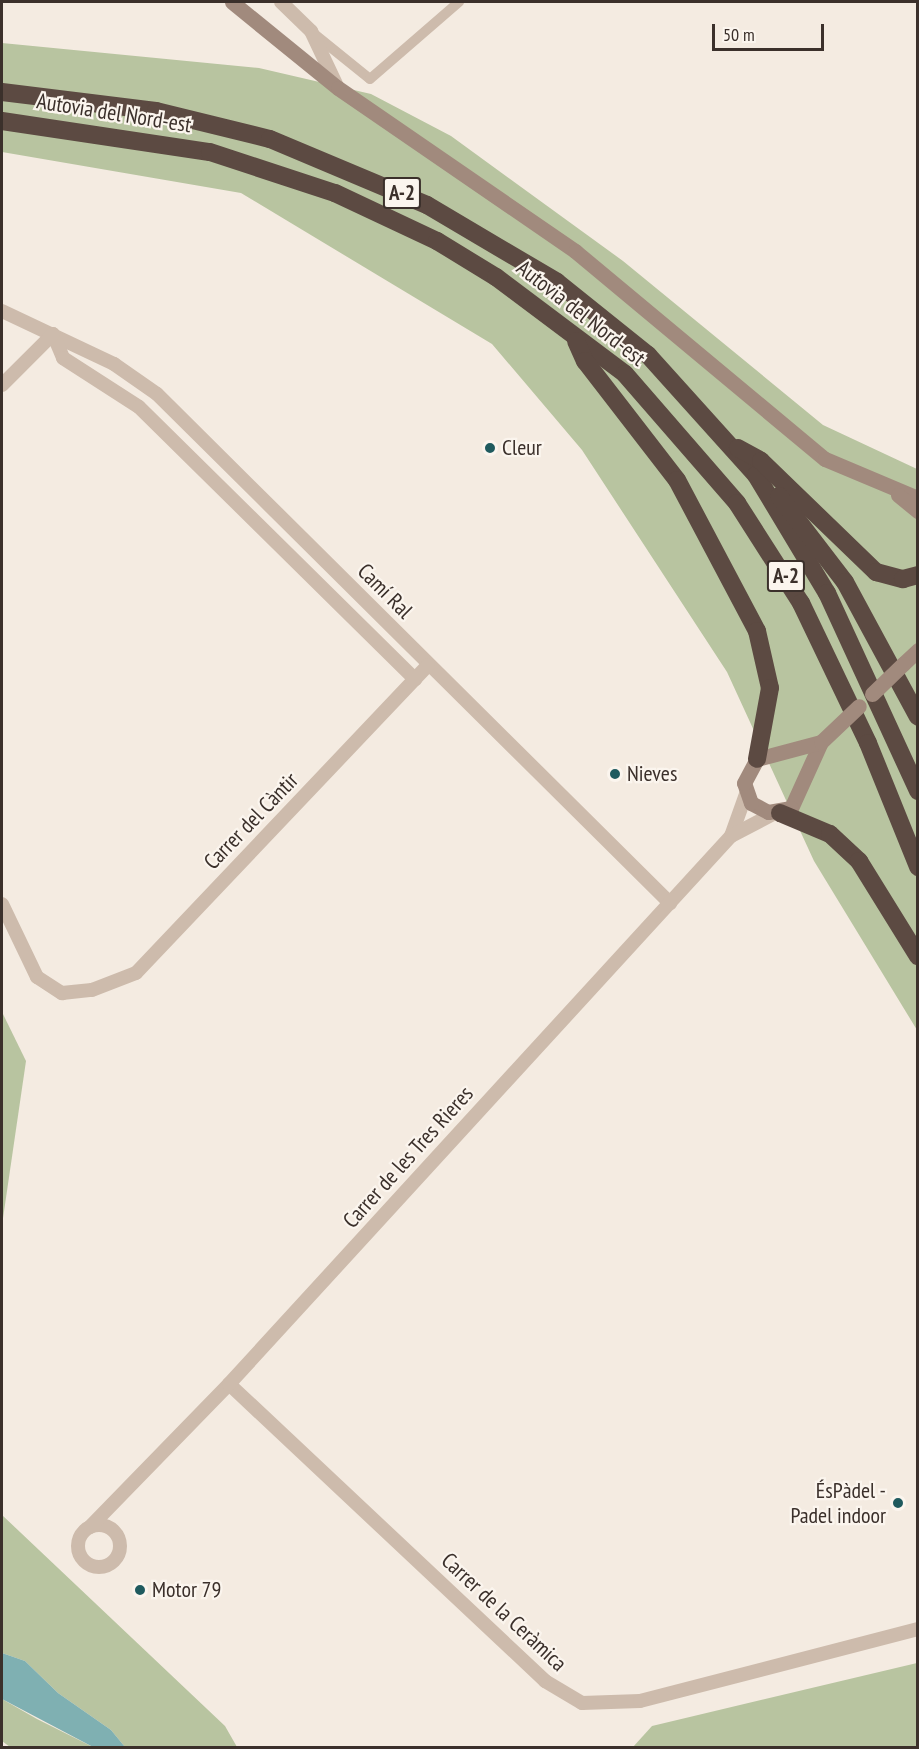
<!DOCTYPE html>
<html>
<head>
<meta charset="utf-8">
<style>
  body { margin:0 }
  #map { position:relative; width:919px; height:1749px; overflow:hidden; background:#f4ebe1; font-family:"PT Sans Narrow",sans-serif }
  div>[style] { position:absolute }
  .green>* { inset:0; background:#b8c4a0 }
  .water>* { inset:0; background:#7fb0b2 }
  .pedestrian>* { height:10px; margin:-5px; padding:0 5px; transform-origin:5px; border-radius:5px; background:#cdbbac }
  .minor>* { height:14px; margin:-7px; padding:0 7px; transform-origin:7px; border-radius:7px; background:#cdbbac }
  .minor>.ring { margin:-7px; padding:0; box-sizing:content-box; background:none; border:14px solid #cdbbac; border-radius:50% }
  .secondary>* { height:15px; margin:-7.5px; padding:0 7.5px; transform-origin:7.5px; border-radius:7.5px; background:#a18a7d }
  .motorway>* { height:18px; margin:-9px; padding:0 9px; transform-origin:9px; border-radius:9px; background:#5c4a42 }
  .secondary-bridge>* { height:15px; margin:-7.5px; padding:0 7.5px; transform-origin:7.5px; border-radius:7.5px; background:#a18a7d }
  .dots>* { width:16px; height:16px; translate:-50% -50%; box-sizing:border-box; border:3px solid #fbf5ee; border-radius:50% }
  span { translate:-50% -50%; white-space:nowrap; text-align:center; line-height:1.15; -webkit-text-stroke:4.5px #fbf5ee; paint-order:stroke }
  .shield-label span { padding:2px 4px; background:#fbf5ee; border:2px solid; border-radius:4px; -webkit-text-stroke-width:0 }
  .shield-label { font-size:21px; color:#3b302b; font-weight:700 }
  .street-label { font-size:22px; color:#3b302b }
  .poi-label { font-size:22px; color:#3b302b }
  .left { translate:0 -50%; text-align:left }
  .right { translate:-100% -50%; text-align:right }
  .frame { position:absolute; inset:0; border:3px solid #3b302b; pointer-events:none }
  .scale { position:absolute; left:712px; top:24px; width:112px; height:27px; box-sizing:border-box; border:3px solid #3b302b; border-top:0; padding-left:8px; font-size:18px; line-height:21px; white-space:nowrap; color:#3b302b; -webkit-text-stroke:4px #fbf5ee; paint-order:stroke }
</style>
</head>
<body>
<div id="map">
  <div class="green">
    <i style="clip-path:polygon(2px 43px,259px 68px,371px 94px,451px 136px,623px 261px,823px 425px,917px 469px,917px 1030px,814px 861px,727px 672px,582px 450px,492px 344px,241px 193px,2px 152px)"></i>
    <i style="clip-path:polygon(2px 1012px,26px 1061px,2px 1225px)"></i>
    <i style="clip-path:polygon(2px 1515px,225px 1726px,237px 1747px,125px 1747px,111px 1730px,58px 1693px,25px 1661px,2px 1653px)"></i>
    <i style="clip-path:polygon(917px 1663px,917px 1747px,633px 1747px,652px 1726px)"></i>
    <i style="clip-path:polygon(2px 1699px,37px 1719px,93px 1747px,10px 1747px,2px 1741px)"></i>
  </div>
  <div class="water">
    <i style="clip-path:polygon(2px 1653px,25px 1661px,58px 1693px,111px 1730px,125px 1747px,93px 1747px,2px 1699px)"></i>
  </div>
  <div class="pedestrian">
    <i style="left:313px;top:33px;width:73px;rotate:38.9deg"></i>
    <i style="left:370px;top:79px;width:118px;rotate:-40.9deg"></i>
  </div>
  <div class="minor">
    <i style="left:281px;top:2px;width:42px;rotate:44deg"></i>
    <i style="left:311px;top:31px;width:63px;rotate:64.7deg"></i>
    <i style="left:2px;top:311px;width:124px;rotate:25.3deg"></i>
    <i style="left:114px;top:364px;width:52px;rotate:34.9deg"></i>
    <i style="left:157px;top:394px;width:723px;rotate:44.78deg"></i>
    <i style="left:53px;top:334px;width:26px;rotate:67deg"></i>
    <i style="left:63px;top:358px;width:90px;rotate:32.8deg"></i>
    <i style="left:139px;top:407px;width:388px;rotate:44.6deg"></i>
    <i style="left:2px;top:385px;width:72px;rotate:-45deg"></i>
    <i style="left:731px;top:836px;width:45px;rotate:-70.3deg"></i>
    <i style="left:2px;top:904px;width:81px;rotate:64.4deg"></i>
    <i style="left:37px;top:977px;width:30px;rotate:33deg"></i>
    <i style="left:62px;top:993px;width:30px;rotate:-6deg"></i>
    <i style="left:92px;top:990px;width:47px;rotate:-21.1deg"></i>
    <i style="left:136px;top:973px;width:424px;rotate:-46.5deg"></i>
    <i style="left:229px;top:1384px;width:434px;rotate:43.2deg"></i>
    <i style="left:545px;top:1681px;width:43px;rotate:30.7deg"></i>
    <i style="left:582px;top:1703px;width:58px;rotate:-2deg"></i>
    <i style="left:640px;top:1701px;width:287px;rotate:-14.5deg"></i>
    <i class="ring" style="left:78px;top:1525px;width:28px;height:28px"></i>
    <i style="left:90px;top:1527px;width:199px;rotate:-45.8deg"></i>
    <i style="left:229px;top:1384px;width:743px;rotate:-47.51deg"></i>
    <i style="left:731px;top:836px;width:50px;rotate:-27.6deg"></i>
  </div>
  <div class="secondary">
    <i style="left:232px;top:2px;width:136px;rotate:39.1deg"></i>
    <i style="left:338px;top:88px;width:288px;rotate:34.5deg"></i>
    <i style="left:575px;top:251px;width:325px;rotate:39.8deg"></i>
    <i style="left:825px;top:459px;width:101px;rotate:22.8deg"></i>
    <i style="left:898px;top:495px;width:26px;rotate:39deg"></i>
    <i style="left:903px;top:664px;width:21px;rotate:-43deg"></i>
    <i style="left:821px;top:742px;width:72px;rotate:114.4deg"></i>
    <i style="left:791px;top:808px;width:23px;rotate:170deg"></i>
    <i style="left:768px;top:812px;width:19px;rotate:-152deg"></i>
    <i style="left:751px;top:803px;width:21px;rotate:-109deg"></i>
    <i style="left:744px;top:783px;width:27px;rotate:-62deg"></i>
    <i style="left:757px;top:759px;width:66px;rotate:-14.9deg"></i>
  </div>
  <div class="motorway">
    <i style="left:2px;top:92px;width:155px;rotate:7deg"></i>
    <i style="left:156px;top:111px;width:117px;rotate:13.8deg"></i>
    <i style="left:270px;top:139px;width:170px;rotate:22.8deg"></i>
    <i style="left:427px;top:205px;width:151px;rotate:30.6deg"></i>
    <i style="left:557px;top:282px;width:117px;rotate:38.7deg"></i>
    <i style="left:648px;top:355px;width:161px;rotate:48deg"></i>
    <i style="left:756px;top:475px;width:138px;rotate:59deg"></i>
    <i style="left:827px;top:593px;width:218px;rotate:65.3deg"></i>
    <i style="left:2px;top:121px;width:210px;rotate:8.5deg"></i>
    <i style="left:210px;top:152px;width:132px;rotate:18.2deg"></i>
    <i style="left:335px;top:193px;width:113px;rotate:25.2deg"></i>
    <i style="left:437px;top:241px;width:69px;rotate:31.4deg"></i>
    <i style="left:496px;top:277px;width:161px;rotate:36.9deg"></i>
    <i style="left:625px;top:374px;width:171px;rotate:49deg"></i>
    <i style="left:737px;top:503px;width:119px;rotate:57.4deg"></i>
    <i style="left:801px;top:603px;width:155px;rotate:64.4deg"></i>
    <i style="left:868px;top:743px;width:134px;rotate:68deg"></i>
    <i style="left:576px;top:341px;width:22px;rotate:66deg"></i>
    <i style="left:585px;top:361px;width:150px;rotate:52.3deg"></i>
    <i style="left:677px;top:480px;width:171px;rotate:62.1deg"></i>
    <i style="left:757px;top:631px;width:58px;rotate:77.2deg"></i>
    <i style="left:770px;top:688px;width:72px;rotate:100.4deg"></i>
    <i style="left:738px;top:448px;width:26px;rotate:29deg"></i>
    <i style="left:761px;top:461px;width:160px;rotate:44deg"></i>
    <i style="left:876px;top:572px;width:28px;rotate:15deg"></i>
    <i style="left:903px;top:579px;width:16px;rotate:-15deg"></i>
    <i style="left:779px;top:496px;width:108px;rotate:52.5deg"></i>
    <i style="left:845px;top:582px;width:153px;rotate:61.6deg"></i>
    <i style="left:780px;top:813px;width:54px;rotate:22.8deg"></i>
    <i style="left:830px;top:834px;width:40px;rotate:43deg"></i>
    <i style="left:859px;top:861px;width:112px;rotate:58.2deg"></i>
  </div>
  <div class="secondary-bridge">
    <i style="left:872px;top:694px;width:43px;rotate:-44.1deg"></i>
    <i style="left:821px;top:742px;width:52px;rotate:-43.5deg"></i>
  </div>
  <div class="dots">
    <i style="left:490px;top:448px;background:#1f5a5e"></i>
    <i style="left:615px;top:774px;background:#1f5a5e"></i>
    <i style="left:898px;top:1503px;background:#1f5a5e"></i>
    <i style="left:140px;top:1590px;background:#1f5a5e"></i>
  </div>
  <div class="shield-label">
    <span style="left:402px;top:193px">A-2</span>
    <span style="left:786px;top:576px">A-2</span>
  </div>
  <div class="street-label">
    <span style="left:114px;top:113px;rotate:9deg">Autovia del Nord-est</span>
    <span style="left:581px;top:313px;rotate:38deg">Autovia del Nord-est</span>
    <span style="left:385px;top:591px;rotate:45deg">Camí Ral</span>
    <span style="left:251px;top:821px;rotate:-46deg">Carrer del Càntir</span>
    <span style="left:408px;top:1157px;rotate:-48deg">Carrer de les Tres Rieres</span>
    <span style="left:504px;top:1612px;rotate:43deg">Carrer de la Ceràmica</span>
  </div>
  <div class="poi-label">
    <span class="left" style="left:502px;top:448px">Cleur</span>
    <span class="left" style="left:627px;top:774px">Nieves</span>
    <span class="right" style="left:886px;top:1503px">ÉsPàdel -<br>Padel indoor</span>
    <span class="left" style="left:152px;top:1590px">Motor 79</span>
  </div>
  <div class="frame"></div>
  <div class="scale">50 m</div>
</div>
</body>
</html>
